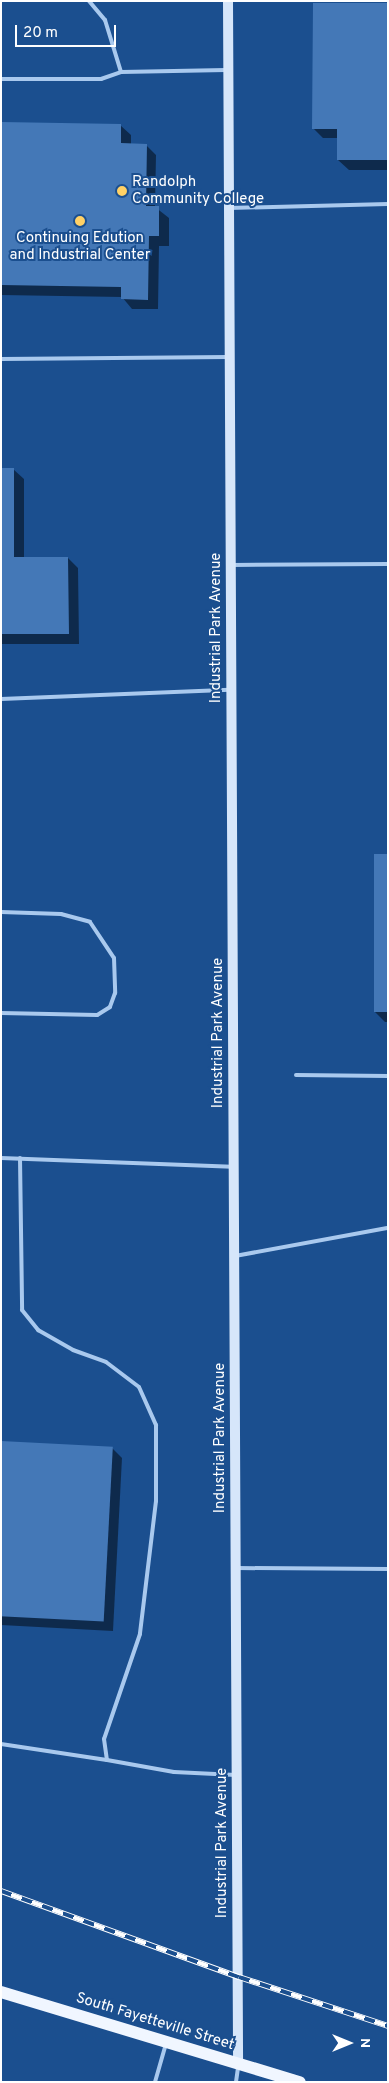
<!DOCTYPE html>
<html>
<head>
<meta charset="utf-8">
<style>
  body { margin:0 }
  #map { position:relative; width:389px; height:2083px; overflow:hidden; background:#1b4f8f; font-family:Overpass,sans-serif }
  div>[style] { position:absolute }
  .shadow>* { inset:0; background:#0007 }
  .building>* { inset:0; background:#4478b7; transform-origin:0 0 }
  .lane>* { height:4px; margin:-2px; padding:0 2px; transform-origin:2px; border-radius:2px; background:#a9c9ee }
  .secondary>* { height:10px; margin:-5px; padding:0 5px; transform-origin:5px; border-radius:5px; background:#d6e6fa }
  .primary>* { height:12px; margin:-6px; padding:0 6px; transform-origin:6px; border-radius:6px; background:#f0f6ff }
  .rail>* { height:5.5px; margin-top:-2.75px; transform-origin:0; background:repeating-linear-gradient(90deg,#1b4f8f 0 11px,#fff 0 22px); box-sizing:border-box; border-block:1px solid #fff }
  .dots>* { width:14px; height:14px; translate:-50% -50%; box-sizing:border-box; border:2px solid #1b4f8f; border-radius:50% }
  span { translate:-50% -50%; white-space:nowrap; text-align:center; line-height:1.15; -webkit-text-stroke:4px #1b4f8f; paint-order:stroke }
  .poi-label { font-size:15px; color:#fff }
  .left { translate:0 -50%; text-align:left }
  .street-label { font-size:15px; color:#fff }
  .frame { position:absolute; inset:0; border:2px solid #fff; pointer-events:none }
  .north { position:absolute; left:324px; top:2018px; width:50px; height:50px; -webkit-text-stroke:4px #1b4f8f; paint-order:stroke; rotate:90deg; font-size:14px; font-weight:700; line-height:20px; text-align:center; color:#fff }
  .north::after { content:''; display:block; margin:auto; width:18px; height:22px; background:#fff; clip-path:polygon(50% 0,100% 100%,50% 72%,0 100%) }
  .scale { position:absolute; left:15px; top:25px; width:101px; height:22px; box-sizing:border-box; border:2px solid #fff; border-top:0; padding-left:6px; font-size:15px; line-height:18px; white-space:nowrap; color:#fff; -webkit-text-stroke:4px #1b4f8f; paint-order:stroke }
</style>
</head>
<body>
<div id="map">
  <div class="shadow">
    <i style="clip-path:polygon(388px 5px,388px 170px,349px 170px,338px 160px,338px 138px,323px 138px,313px 128px)"></i>
    <i style="clip-path:polygon(1px 123px,120px 125px,131px 135px,131px 145px,146px 145px,156px 155px,155px 207px,169px 218px,169px 246px,159px 246px,158px 309px,132px 309px,122px 297px,1px 295px)"></i>
    <i style="clip-path:polygon(1px 469px,13px 469px,24px 479px,24px 558px,68px 558px,78px 568px,79px 644px,1px 644px)"></i>
    <i style="clip-path:polygon(388px 856px,388px 1022px,385px 1022px,375px 1012px)"></i>
    <i style="clip-path:polygon(1px 1442px,112px 1448px,122px 1458px,113px 1631px,1px 1625px)"></i>
  </div>
  <div class="building">
    <i style="clip-path:polygon(313px 3px,388px 3px,388px 160px,337px 160px,337px 129px,312px 129px)"></i>
    <i style="clip-path:polygon(1px 122px,121px 124px,121px 143px,147px 144px,146px 206px,159px 206px,159px 236px,149px 236px,148px 300px,121px 299px,121px 287px,1px 285px)"></i>
    <i style="clip-path:polygon(1px 468px,14px 468px,14px 557px,68px 557px,69px 634px,1px 634px)"></i>
    <i style="left:374px;top:854px;width:14px;height:158px"></i>
    <i style="left:1px;top:1441px;width:112px;height:175px;rotate:3deg"></i>
  </div>
  <div class="lane">
    <i style="left:89px;top:1px;width:25px;rotate:50deg"></i>
    <i style="left:105px;top:20px;width:54px;rotate:72.9deg"></i>
    <i style="left:1px;top:79px;width:100px"></i>
    <i style="left:101px;top:79px;width:21px;rotate:-19deg"></i>
    <i style="left:121px;top:72px;width:105px;rotate:-1.1deg"></i>
    <i style="left:229px;top:208px;width:159px;rotate:-1.4deg"></i>
    <i style="left:1px;top:359px;width:227px;rotate:-0.5deg"></i>
    <i style="left:232px;top:565px;width:156px;rotate:-0.4deg"></i>
    <i style="left:1px;top:699px;width:229px;rotate:-2.3deg"></i>
    <i style="left:1px;top:912px;width:60px;rotate:1.9deg"></i>
    <i style="left:61px;top:914px;width:30px;rotate:15deg"></i>
    <i style="left:90px;top:922px;width:43px;rotate:56.3deg"></i>
    <i style="left:114px;top:958px;width:35px;rotate:88deg"></i>
    <i style="left:115px;top:993px;width:15px;rotate:110deg"></i>
    <i style="left:110px;top:1007px;width:15px;rotate:148deg"></i>
    <i style="left:97px;top:1015px;width:96px;rotate:-178.8deg"></i>
    <i style="left:296px;top:1075px;width:92px;rotate:0.6deg"></i>
    <i style="left:1px;top:1158px;width:231px;rotate:2.2deg"></i>
    <i style="left:20px;top:1158px;width:152px;rotate:89.2deg"></i>
    <i style="left:22px;top:1310px;width:26px;rotate:51deg"></i>
    <i style="left:38px;top:1330px;width:40px;rotate:29.7deg"></i>
    <i style="left:73px;top:1350px;width:35px;rotate:20deg"></i>
    <i style="left:106px;top:1362px;width:41px;rotate:37.1deg"></i>
    <i style="left:139px;top:1387px;width:42px;rotate:65.9deg"></i>
    <i style="left:156px;top:1425px;width:76px;rotate:90deg"></i>
    <i style="left:156px;top:1501px;width:134px;rotate:96.9deg"></i>
    <i style="left:140px;top:1634px;width:111px;rotate:108.9deg"></i>
    <i style="left:104px;top:1739px;width:21px;rotate:82deg"></i>
    <i style="left:107px;top:1760px;width:68px;rotate:10.2deg"></i>
    <i style="left:174px;top:1772px;width:62px;rotate:2.8deg"></i>
    <i style="left:235px;top:1256px;width:156px;rotate:-10.4deg"></i>
    <i style="left:237px;top:1568px;width:151px;rotate:0.4deg"></i>
    <i style="left:1px;top:1744px;width:107px;rotate:8.6deg"></i>
    <i style="left:155px;top:2082px;width:40px;rotate:-74deg"></i>
    <i style="left:236px;top:2082px;width:15px;rotate:-82deg"></i>
  </div>
  <div class="secondary">
    <i style="left:228px;top:1px;width:2063px;rotate:89.72deg"></i>
  </div>
  <div class="primary">
    <i style="left:1px;top:1992px;width:312px;rotate:16.8deg"></i>
  </div>
  <div class="rail">
    <i style="left:1px;top:1891px;width:253px;rotate:19.9deg"></i>
    <i style="left:239px;top:1977px;width:157px;rotate:18.2deg"></i>
  </div>
  <div class="dots">
    <i style="left:122px;top:191px;background:#ffd166"></i>
    <i style="left:80px;top:221px;background:#ffd166"></i>
  </div>
  <div class="poi-label">
    <span class="left" style="left:132px;top:191px">Randolph<br>Community College</span>
    <span style="left:80px;top:247px">Continuing Edution<br>and Industrial Center</span>
  </div>
  <div class="street-label">
    <span style="left:217px;top:628px;rotate:-90deg">Industrial Park Avenue</span>
    <span style="left:219px;top:1033px;rotate:-90deg">Industrial Park Avenue</span>
    <span style="left:221px;top:1438px;rotate:-90deg">Industrial Park Avenue</span>
    <span style="left:223px;top:1843px;rotate:-90deg">Industrial Park Avenue</span>
    <span style="left:155px;top:2022px;rotate:17deg">South Fayetteville Street</span>
  </div>
  <div class="frame"></div>
  <div class="north">N</div>
  <div class="scale">20 m</div>
</div>
</body>
</html>
